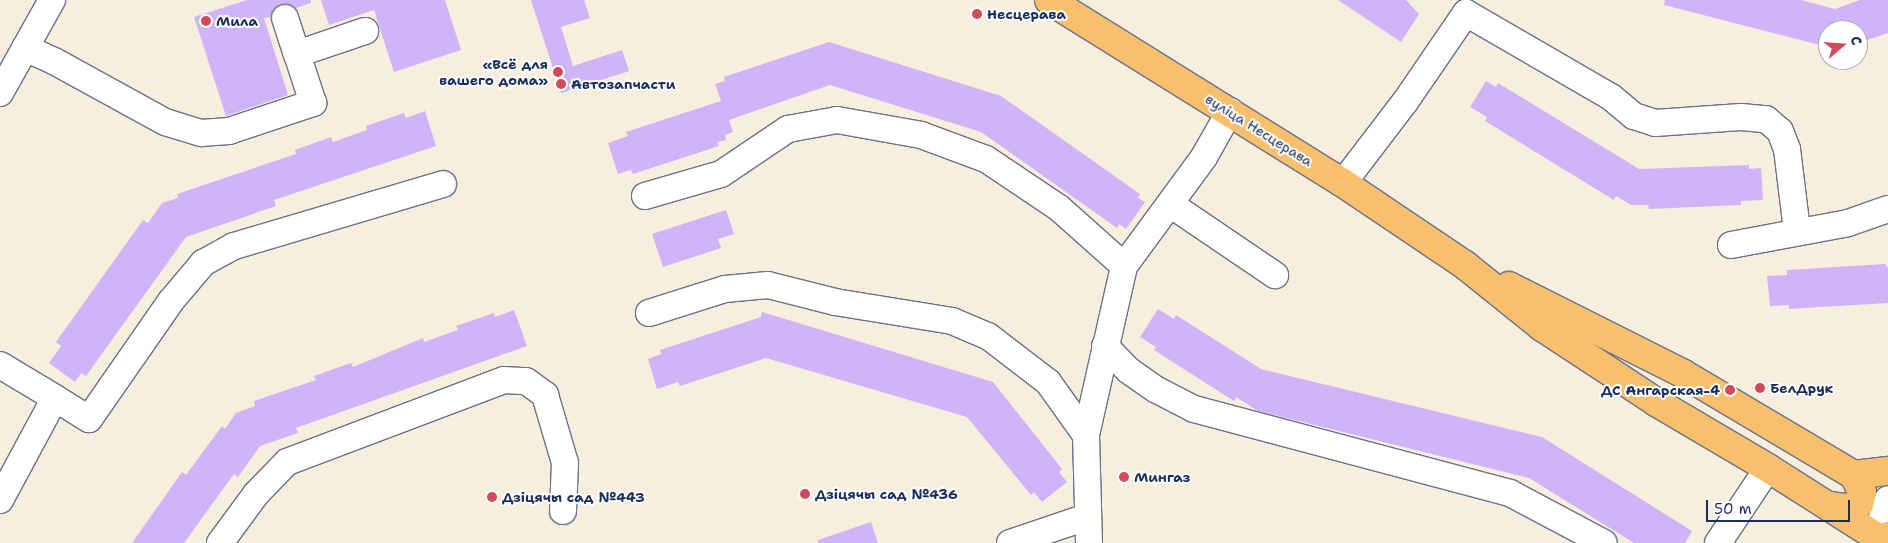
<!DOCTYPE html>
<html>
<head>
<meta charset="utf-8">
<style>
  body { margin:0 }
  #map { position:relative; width:1888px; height:543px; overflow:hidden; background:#f7eede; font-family:"Shantell Sans",sans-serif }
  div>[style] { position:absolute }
  .building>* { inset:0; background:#cdb5f7 }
  .roads { filter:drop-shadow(1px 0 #68728b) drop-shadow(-1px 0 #68728b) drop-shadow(0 1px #68728b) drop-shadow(0 -1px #68728b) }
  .minor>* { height:26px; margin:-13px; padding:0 13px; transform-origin:13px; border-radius:13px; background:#fff }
  .major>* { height:28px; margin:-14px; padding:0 14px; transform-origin:14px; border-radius:14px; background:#f8bf6c }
  .dots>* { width:14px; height:14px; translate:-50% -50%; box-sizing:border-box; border:2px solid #fff; border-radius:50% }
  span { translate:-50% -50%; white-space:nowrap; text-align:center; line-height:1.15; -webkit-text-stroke:4px #fff; paint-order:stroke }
  .poi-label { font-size:14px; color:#1b2f5e; font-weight:700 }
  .left { translate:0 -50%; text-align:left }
  .right { translate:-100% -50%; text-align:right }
  .street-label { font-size:14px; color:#1b2f5e }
  .north { position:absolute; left:1818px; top:20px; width:50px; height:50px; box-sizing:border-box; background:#fff; border:1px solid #a4acbf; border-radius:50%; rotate:72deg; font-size:14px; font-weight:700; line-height:20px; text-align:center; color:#1b2f5e }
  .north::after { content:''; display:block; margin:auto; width:18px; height:22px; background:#d1495b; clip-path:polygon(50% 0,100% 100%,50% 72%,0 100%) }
  .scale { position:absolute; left:1706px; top:500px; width:144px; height:22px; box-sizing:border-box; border:2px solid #1b2f5e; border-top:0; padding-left:6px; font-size:15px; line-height:18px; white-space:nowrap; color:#1b2f5e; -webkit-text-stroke:4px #fff; paint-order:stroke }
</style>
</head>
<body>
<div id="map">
  <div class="building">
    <i style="clip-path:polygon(247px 0,311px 0,311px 3px,296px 8px,281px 4px,274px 8px,270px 17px,264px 18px,288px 95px,226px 116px,194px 17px)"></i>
    <i style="clip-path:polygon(321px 0,445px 0,461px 50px,394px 72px,374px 10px,329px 25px)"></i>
    <i style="clip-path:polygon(531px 0,584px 0,590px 18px,561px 27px,573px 66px,622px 50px,629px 71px,561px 93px)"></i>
    <i style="clip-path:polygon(1338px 0,1406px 0,1419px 14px,1401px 42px)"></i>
    <i style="clip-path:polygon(1665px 0,1801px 0,1835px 9px,1860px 0,1888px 0,1888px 33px,1858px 43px,1858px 30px,1828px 30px,1828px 43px,1821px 41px,1820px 45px,1664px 5px)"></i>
    <i style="clip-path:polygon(829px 42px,1001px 96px,1140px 194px,1138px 198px,1145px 202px,1126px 229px,1119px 224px,1117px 228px,981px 132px,830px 85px,729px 120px,733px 132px,725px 135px,726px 140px,717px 142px,719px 146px,633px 174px,631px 170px,618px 174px,608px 143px,628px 136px,626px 132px,721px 101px,715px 84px,725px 81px,724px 77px)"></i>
    <i style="clip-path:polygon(1486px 81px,1496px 87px,1498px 83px,1639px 169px,1749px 165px,1749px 169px,1761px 168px,1763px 200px,1741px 201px,1741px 205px,1649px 209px,1648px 205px,1631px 205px,1616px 196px,1614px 200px,1485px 121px,1487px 117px,1470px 107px)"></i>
    <i style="clip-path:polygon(425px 111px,436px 146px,274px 200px,276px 206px,186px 237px,86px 376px,81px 373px,75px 382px,49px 363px,61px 346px,56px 342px,143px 220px,148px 223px,162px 203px,178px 198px,177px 194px,296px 154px,295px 150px,331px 137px,333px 142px,367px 130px,366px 126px,404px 113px,406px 118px)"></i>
    <i style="clip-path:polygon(726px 210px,734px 234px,718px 239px,721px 248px,663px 267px,652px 234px)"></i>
    <i style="clip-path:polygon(1885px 264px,1888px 268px,1888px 303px,1789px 309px,1789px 305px,1770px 306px,1767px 276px,1787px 275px,1787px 270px)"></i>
    <i style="clip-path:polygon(1158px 309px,1174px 319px,1176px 315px,1261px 369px,1542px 437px,1692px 531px,1685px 543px,1634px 543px,1529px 478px,1258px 411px,1236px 397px,1234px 401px,1154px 350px,1156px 347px,1140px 337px)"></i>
    <i style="clip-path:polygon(514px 310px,527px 346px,296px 428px,298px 433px,260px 446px,238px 477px,234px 474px,184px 543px,132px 543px,182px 472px,186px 475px,222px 426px,225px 429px,236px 413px,255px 406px,254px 401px,316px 380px,314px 376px,351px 363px,353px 367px,423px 338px,424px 342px,458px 330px,456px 326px,494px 313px,495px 317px)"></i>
    <i style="clip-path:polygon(762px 312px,993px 382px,1062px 469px,1059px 472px,1067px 482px,1042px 502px,1034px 492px,1031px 495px,967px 417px,766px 358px,680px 386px,678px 382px,657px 389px,648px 359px,661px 354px,660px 350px,761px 317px)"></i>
    <i style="clip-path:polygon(871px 522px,878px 543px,818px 543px,818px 540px)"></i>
  </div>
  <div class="roads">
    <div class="minor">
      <i style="left:285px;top:18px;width:38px;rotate:72deg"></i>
      <i style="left:25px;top:48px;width:32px;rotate:24deg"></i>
      <i style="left:54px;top:61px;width:127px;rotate:28.8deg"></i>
      <i style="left:165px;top:122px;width:38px;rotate:17deg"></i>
      <i style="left:201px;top:133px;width:28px;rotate:-4deg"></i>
      <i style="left:229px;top:131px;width:89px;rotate:-18.4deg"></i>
      <i style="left:313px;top:103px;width:52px;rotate:-108.1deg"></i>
      <i style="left:297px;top:54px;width:72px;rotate:-18.7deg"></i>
      <i style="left:0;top:93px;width:107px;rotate:-60.8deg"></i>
      <i style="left:1343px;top:183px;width:102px;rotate:-52.6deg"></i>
      <i style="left:1405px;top:102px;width:108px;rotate:-55.6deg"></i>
      <i style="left:1466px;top:13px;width:168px;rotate:30.1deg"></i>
      <i style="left:1611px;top:97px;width:30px;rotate:40deg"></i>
      <i style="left:1634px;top:116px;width:22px;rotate:18deg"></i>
      <i style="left:1655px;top:123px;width:86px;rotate:-4deg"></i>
      <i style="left:1741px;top:117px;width:25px;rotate:5deg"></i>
      <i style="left:1766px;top:119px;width:18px;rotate:41deg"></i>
      <i style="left:1780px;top:131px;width:19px;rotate:69deg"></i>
      <i style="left:1787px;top:149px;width:82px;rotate:83deg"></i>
      <i style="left:645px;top:196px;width:79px;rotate:-16.1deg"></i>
      <i style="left:721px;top:174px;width:81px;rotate:-33.9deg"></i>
      <i style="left:788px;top:129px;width:50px;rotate:-10.4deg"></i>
      <i style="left:837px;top:120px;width:85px;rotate:10.1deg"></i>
      <i style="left:921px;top:135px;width:69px;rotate:20.3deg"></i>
      <i style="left:986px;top:159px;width:88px;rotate:33.9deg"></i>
      <i style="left:1059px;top:208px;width:87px;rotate:41.7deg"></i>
      <i style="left:1170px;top:204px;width:127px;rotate:34.1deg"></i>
      <i style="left:1731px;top:245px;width:119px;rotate:-10.6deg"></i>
      <i style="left:1848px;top:223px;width:42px;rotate:-19.3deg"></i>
      <i style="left:649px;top:313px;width:80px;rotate:-17.5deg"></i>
      <i style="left:725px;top:289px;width:43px;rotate:-5.3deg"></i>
      <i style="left:768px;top:285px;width:69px;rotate:14.2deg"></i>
      <i style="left:835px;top:302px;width:119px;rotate:9.2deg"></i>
      <i style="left:952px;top:321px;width:39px;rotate:23deg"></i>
      <i style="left:988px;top:336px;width:76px;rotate:37.5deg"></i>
      <i style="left:1048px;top:382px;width:65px;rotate:54.4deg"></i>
      <i style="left:1105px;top:346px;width:33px;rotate:46deg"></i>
      <i style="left:1128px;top:370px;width:35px;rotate:35deg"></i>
      <i style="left:1157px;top:390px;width:42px;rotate:27.2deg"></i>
      <i style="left:1194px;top:409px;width:327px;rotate:14.9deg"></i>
      <i style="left:1510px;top:493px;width:106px;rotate:28deg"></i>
      <i style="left:0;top:365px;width:64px;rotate:31deg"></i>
      <i style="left:0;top:500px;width:116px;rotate:-61.7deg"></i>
      <i style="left:55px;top:398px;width:40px;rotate:32deg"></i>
      <i style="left:89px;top:419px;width:144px;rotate:-55.2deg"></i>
      <i style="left:171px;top:301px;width:50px;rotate:-49.9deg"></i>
      <i style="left:203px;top:263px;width:35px;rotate:-29deg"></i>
      <i style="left:234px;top:246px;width:218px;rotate:-16.5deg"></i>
      <i style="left:220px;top:543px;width:61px;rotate:-53.7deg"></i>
      <i style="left:256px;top:494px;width:45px;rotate:-45.9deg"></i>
      <i style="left:287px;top:462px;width:232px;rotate:-20.7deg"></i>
      <i style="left:504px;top:380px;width:22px;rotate:3deg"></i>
      <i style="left:526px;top:381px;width:24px;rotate:36deg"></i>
      <i style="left:545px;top:395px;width:71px;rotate:73.6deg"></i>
      <i style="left:565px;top:463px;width:48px;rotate:92.4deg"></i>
      <i style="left:1010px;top:543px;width:81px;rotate:-18.7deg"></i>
      <i style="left:1089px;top:543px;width:108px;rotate:-91.6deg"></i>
      <i style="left:1086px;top:435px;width:173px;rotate:-77.3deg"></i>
      <i style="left:1124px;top:266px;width:135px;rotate:-53.7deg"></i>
      <i style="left:1204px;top:157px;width:53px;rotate:-60.5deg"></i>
      <i style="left:1718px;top:543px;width:90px;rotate:-56.3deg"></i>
      <i style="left:1885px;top:543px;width:6px;rotate:-141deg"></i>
      <i style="left:1880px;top:539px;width:14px;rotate:-90deg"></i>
      <i style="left:1880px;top:525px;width:27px;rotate:-73deg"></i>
    </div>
    <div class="major">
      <i style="left:1049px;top:0;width:346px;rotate:31.9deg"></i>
      <i style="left:1343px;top:183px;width:147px;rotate:33.9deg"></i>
      <i style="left:1465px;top:265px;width:99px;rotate:38.8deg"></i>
      <i style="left:1542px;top:327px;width:136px;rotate:33.3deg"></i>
      <i style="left:1656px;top:402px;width:130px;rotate:30.5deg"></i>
      <i style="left:1768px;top:468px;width:133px;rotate:32.4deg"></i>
      <i style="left:1880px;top:539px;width:9px;rotate:-21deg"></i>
      <i style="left:1509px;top:286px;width:194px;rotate:26.7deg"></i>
      <i style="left:1682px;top:373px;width:200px;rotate:30.7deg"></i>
      <i style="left:1854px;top:475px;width:34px;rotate:-7deg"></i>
      <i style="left:1830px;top:506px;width:17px;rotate:7deg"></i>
      <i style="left:1847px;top:508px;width:13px;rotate:-18deg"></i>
      <i style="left:1859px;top:504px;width:12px;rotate:-76deg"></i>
      <i style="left:1862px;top:492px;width:19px;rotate:-115deg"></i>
    </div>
  </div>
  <div class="dots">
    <i style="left:977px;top:14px;background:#d1495b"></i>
    <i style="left:206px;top:21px;background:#d1495b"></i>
    <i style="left:558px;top:72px;background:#d1495b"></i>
    <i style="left:561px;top:84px;background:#d1495b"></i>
    <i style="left:1760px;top:388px;background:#d1495b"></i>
    <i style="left:1730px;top:390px;background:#d1495b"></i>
    <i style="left:1124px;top:477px;background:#d1495b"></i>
    <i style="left:805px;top:494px;background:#d1495b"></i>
    <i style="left:492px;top:497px;background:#d1495b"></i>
  </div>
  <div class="poi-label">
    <span class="left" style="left:987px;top:14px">Несцерава</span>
    <span class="left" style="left:216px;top:21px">Мила</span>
    <span class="right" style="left:548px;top:72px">«Всё для<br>вашего дома»</span>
    <span class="left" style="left:571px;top:84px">Автозапчасти</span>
    <span class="left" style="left:1770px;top:388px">БелДрук</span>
    <span class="right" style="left:1720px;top:390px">ДС Ангарская-4</span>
    <span class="left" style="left:1134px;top:477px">Мингаз</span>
    <span class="left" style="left:815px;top:494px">Дзіцячы сад №436</span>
    <span class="left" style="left:502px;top:497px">Дзіцячы сад №443</span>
  </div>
  <div class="street-label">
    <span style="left:1259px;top:130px;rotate:32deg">вуліца Несцерава</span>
  </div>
  <div class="north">С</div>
  <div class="scale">50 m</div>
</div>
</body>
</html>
